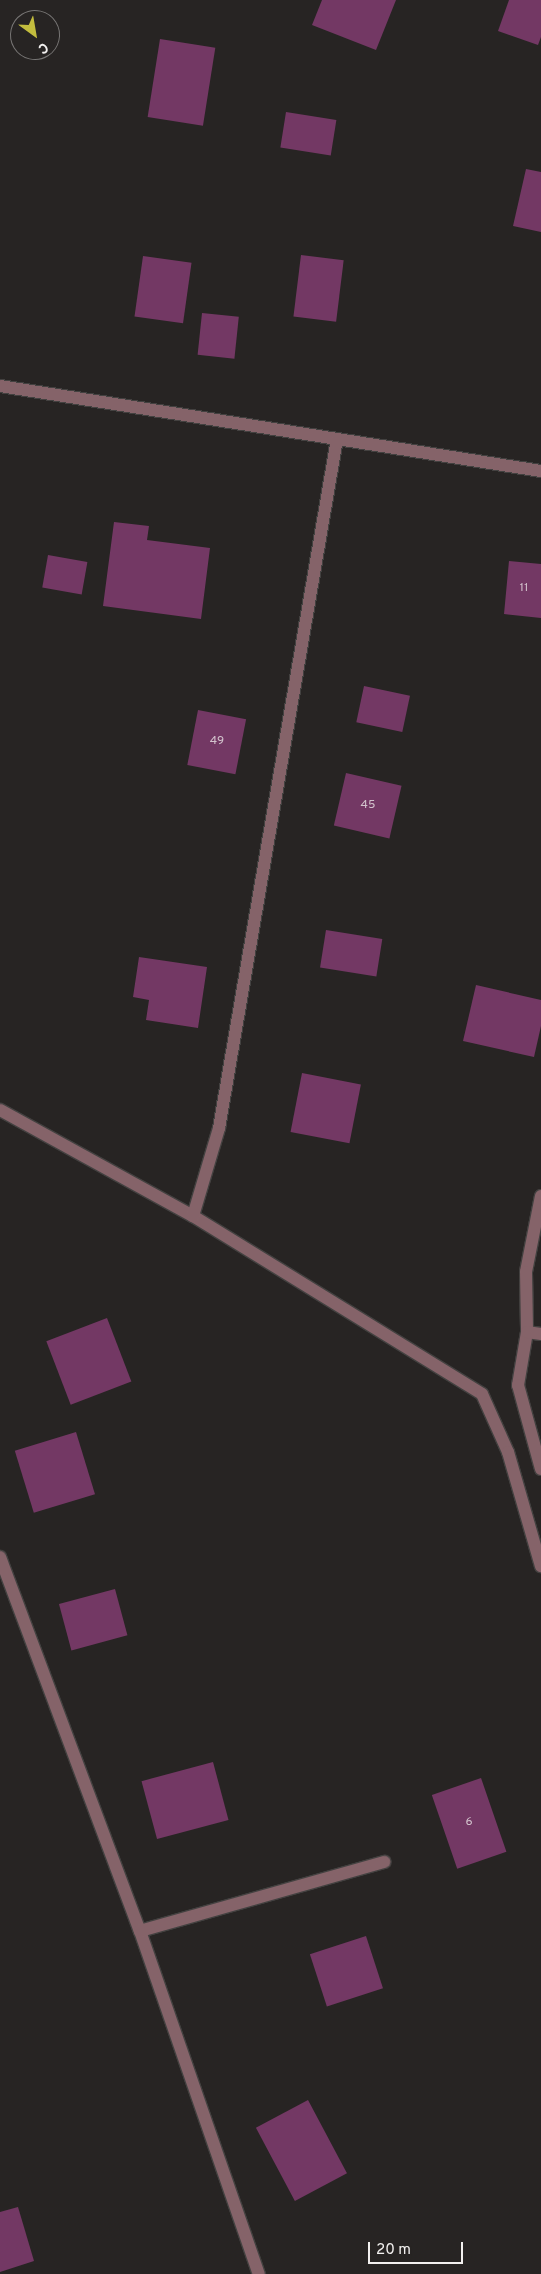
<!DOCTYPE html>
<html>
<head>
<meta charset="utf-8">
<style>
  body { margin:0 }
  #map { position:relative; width:541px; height:2274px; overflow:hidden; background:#272423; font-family:Overpass,sans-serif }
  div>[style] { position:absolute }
  .building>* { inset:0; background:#733864; transform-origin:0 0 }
  .roads { filter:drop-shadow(1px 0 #434140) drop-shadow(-1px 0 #434140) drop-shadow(0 1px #434140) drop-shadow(0 -1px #434140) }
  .minor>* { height:12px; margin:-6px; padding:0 6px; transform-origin:6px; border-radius:6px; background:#856369 }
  span { translate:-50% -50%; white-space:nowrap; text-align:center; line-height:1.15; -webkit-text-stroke:5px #272423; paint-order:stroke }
  .number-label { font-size:12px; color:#d2c2cc }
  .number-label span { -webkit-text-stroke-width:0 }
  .north { position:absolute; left:10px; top:10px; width:50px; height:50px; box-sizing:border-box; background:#272423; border:1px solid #787675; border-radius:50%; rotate:148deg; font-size:14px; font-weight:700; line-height:20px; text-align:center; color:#f2f0ef }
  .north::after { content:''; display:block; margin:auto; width:18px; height:22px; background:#c3bd3e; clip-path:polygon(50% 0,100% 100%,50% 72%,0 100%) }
  .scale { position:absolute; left:368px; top:2242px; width:95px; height:22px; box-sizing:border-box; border:2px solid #f2f0ef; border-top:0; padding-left:6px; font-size:15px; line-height:18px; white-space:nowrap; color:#f2f0ef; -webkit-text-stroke:4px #272423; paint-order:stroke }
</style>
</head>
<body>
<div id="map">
  <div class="building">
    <i style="clip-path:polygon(322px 0,396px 0,376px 50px,312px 25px)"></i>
    <i style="clip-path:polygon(509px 0,541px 0,541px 37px,538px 45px,498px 31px)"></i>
    <i style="left:160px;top:39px;width:56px;height:79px;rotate:9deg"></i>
    <i style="left:286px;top:112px;width:51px;height:36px;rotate:9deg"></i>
    <i style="clip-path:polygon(526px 169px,541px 172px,541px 232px,513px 226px)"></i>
    <i style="left:301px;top:255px;width:43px;height:62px;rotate:7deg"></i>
    <i style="left:143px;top:256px;width:49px;height:61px;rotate:8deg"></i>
    <i style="left:202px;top:313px;width:37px;height:42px;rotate:6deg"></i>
    <i style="clip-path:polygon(114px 522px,149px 526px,147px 540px,210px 548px,201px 619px,103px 606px)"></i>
    <i style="left:48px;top:555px;width:40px;height:33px;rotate:10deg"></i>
    <i style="clip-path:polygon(509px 561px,541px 564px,541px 618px,504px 614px)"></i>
    <i style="left:364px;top:686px;width:47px;height:37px;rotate:12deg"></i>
    <i style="left:198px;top:710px;width:49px;height:56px;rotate:11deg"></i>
    <i style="left:346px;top:773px;width:57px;height:54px;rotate:13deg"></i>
    <i style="left:326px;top:930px;width:57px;height:38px;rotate:9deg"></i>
    <i style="clip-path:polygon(139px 957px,207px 967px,198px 1028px,146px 1020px,149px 1000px,133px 997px)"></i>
    <i style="clip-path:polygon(476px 985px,541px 1000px,541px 1026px,534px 1057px,463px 1041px)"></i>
    <i style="left:302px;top:1073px;width:60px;height:60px;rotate:11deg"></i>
    <i style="left:107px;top:1318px;width:68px;height:65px;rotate:69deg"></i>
    <i style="left:76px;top:1432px;width:65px;height:64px;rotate:73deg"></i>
    <i style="left:115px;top:1589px;width:48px;height:58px;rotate:75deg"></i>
    <i style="left:213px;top:1762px;width:60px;height:74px;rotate:75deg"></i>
    <i style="left:481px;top:1778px;width:78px;height:52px;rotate:71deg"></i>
    <i style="left:366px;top:1936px;width:55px;height:59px;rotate:72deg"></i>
    <i style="left:308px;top:2100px;width:83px;height:59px;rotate:62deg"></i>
    <i style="clip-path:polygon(18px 2207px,34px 2261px,0 2272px,0 2212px)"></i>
  </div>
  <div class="roads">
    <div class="minor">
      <i style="left:0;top:386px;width:548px;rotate:8.93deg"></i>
      <i style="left:0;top:1110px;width:220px;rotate:28.8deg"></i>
      <i style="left:193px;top:1216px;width:339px;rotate:31.6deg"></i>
      <i style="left:482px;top:1394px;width:64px;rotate:65.9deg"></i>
      <i style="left:508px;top:1452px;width:119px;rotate:73.9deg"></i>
      <i style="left:541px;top:1196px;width:77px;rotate:101.2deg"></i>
      <i style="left:526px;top:1272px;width:60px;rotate:89deg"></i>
      <i style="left:527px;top:1332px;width:54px;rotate:99.6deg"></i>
      <i style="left:518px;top:1385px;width:87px;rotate:74.7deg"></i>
      <i style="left:193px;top:1216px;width:92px;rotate:-73.5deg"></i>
      <i style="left:219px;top:1128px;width:699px;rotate:-80.28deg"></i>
      <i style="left:527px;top:1332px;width:14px;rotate:8deg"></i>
      <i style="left:0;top:1557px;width:399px;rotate:69.5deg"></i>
      <i style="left:140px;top:1931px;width:363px;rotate:70.9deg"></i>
      <i style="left:140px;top:1931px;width:254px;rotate:-15.8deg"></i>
    </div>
  </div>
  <div class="number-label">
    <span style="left:524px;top:589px">11</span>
    <span style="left:217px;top:742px">49</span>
    <span style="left:368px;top:806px">45</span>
    <span style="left:469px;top:1823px">6</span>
  </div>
  <div class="north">С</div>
  <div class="scale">20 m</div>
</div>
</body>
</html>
